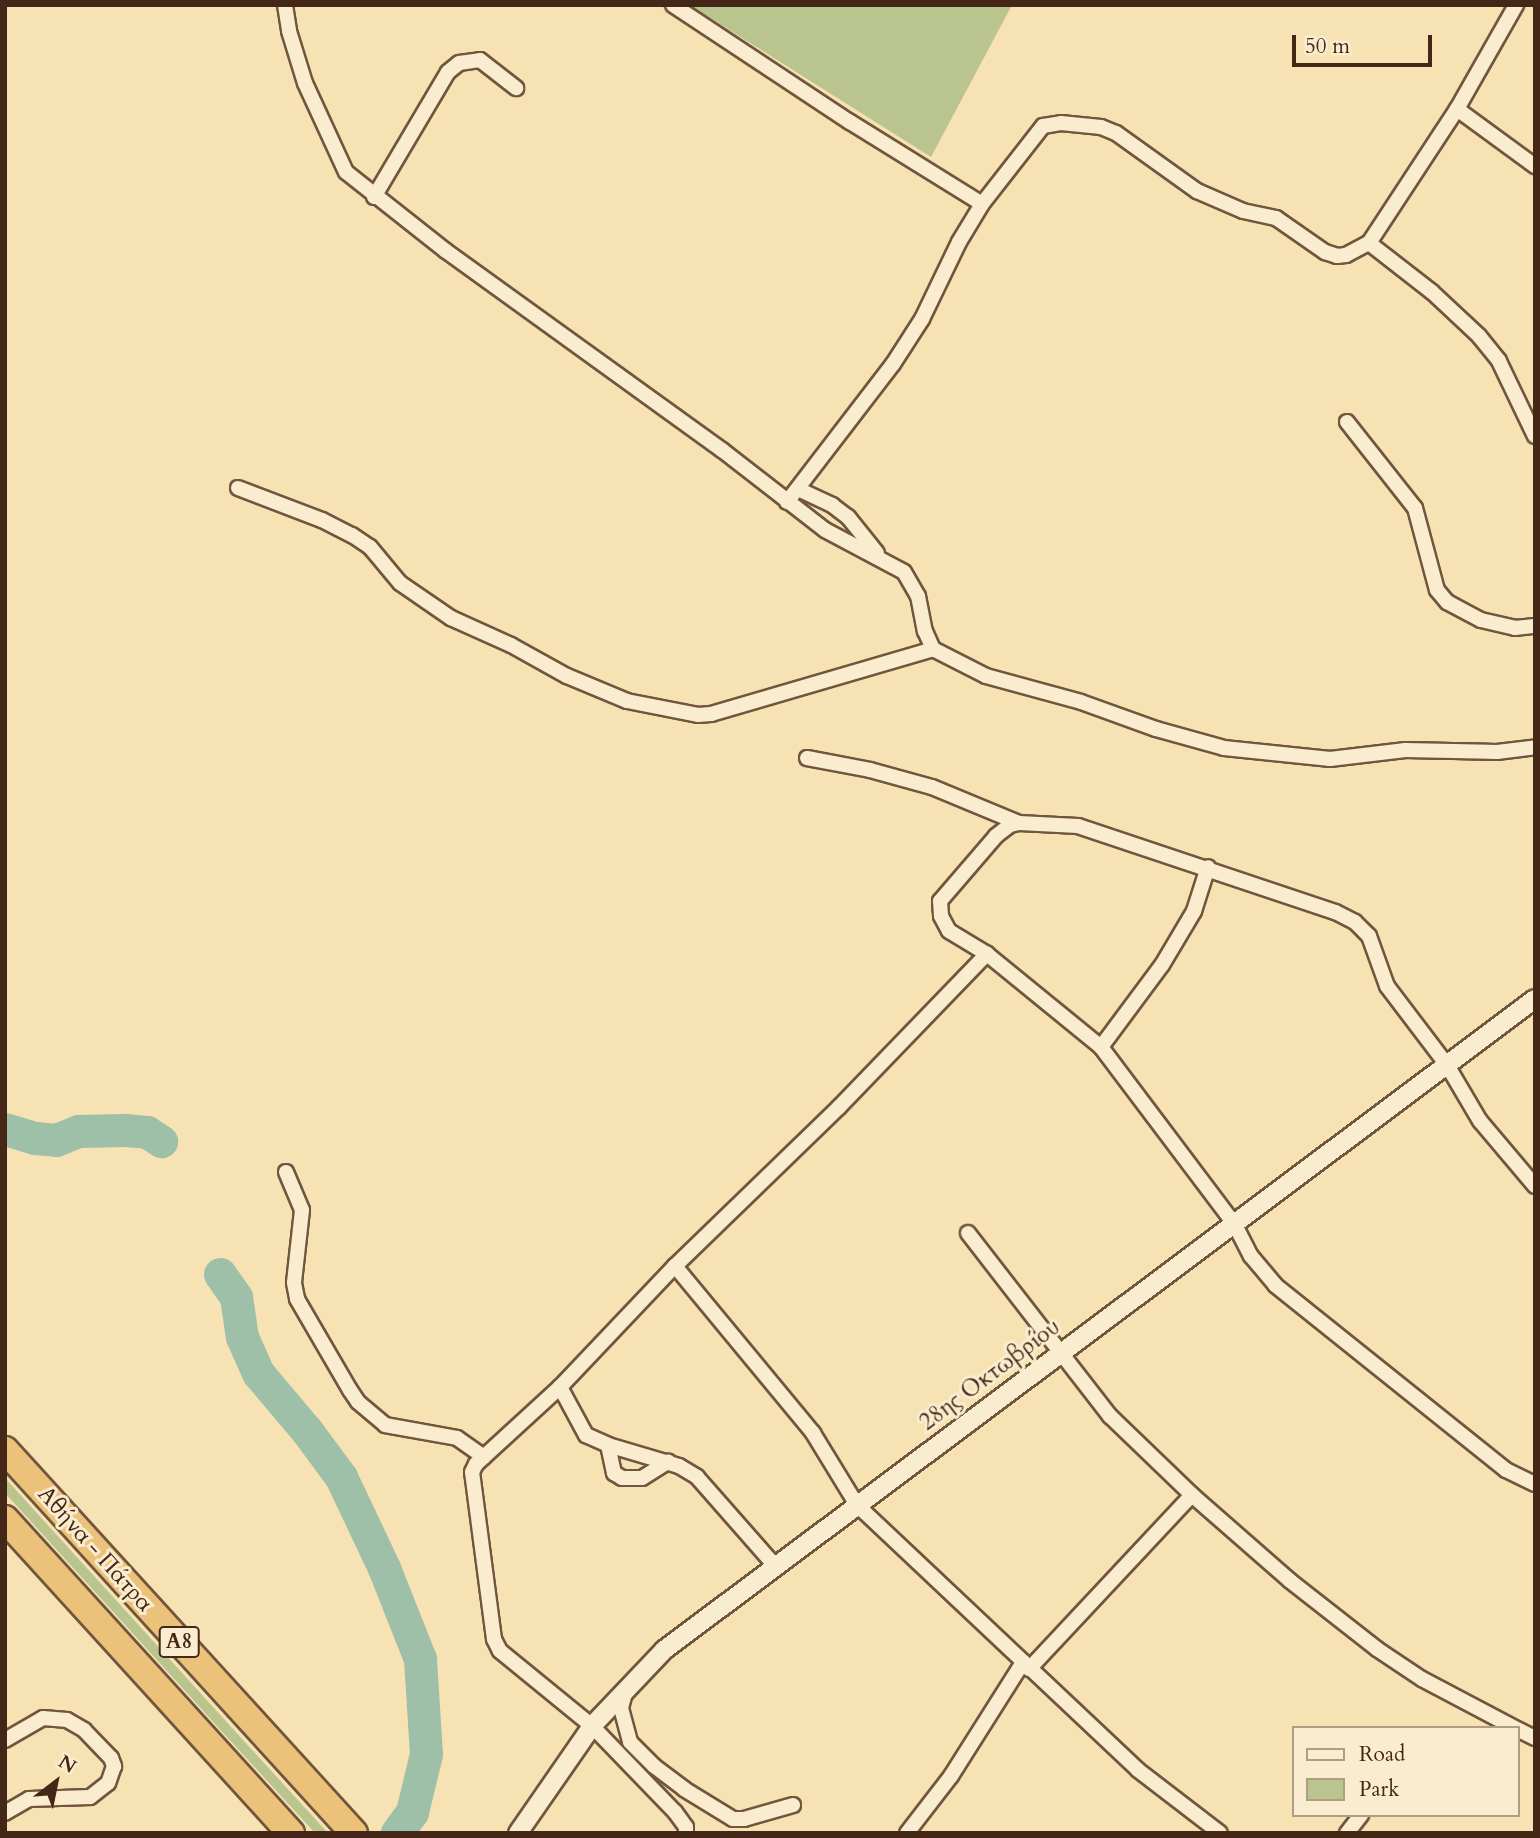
<!DOCTYPE html>
<html>
<head>
<meta charset="utf-8">
<style>
  body { margin:0 }
  #map { position:relative; width:1540px; height:1838px; overflow:hidden; background:#f7e2b3; font-family:Cardo,serif }
  div>[style] { position:absolute }
  .green>* { inset:0; background:#bac48e }
  .river>* { height:33px; margin:-16.5px; padding:0 16.5px; transform-origin:16.5px; border-radius:16.5px; background:#9ebfa8 }
  .roads { filter:drop-shadow(2px 0 #71563d) drop-shadow(-2px 0 #71563d) drop-shadow(0 2px #71563d) drop-shadow(0 -2px #71563d) }
  .minor>* { height:14px; margin:-7px; padding:0 7px; transform-origin:7px; border-radius:7px; background:#faecce }
  .tertiary>* { height:18px; margin:-9px; padding:0 9px; transform-origin:9px; border-radius:9px; background:#faecce }
  .motorway>* { height:26px; margin:-13px; padding:0 13px; transform-origin:13px; border-radius:13px; background:#ecc17a }
  span { translate:-50% -50%; white-space:nowrap; text-align:center; line-height:1.15; -webkit-text-stroke:6px #faecce; paint-order:stroke }
  .shield-label span { padding:2px 5px; background:#faecce; border:2px solid; border-radius:5px; -webkit-text-stroke-width:0 }
  .shield-label { font-size:21px; color:#442716; font-weight:700 }
  .street-label { font-size:23px; color:#442716 }
  .frame { position:absolute; inset:0; border:7px solid #442716; pointer-events:none }
  .legend { position:absolute; left:1292px; top:1726px; width:228px; height:91px; box-sizing:border-box; background:#faecce; border:2px solid #b19d84; margin:0; padding:9px 12px; list-style:none; font-size:21px; color:#442716 }
  .legend li { display:flex; align-items:center; gap:14px; height:35px }
  .legend b { width:35px; border:2px solid #b19d84 }
  .north { position:absolute; left:21px; top:1747px; width:70px; height:70px; -webkit-text-stroke:5px #faecce; paint-order:stroke; rotate:32deg; font-size:19px; font-weight:700; line-height:28px; text-align:center; color:#442716 }
  .north::after { content:''; display:block; margin:auto; width:24px; height:32px; background:#442716; clip-path:polygon(50% 0,100% 100%,50% 72%,0 100%) }
  .scale { position:absolute; left:1292px; top:35px; width:140px; height:32px; box-sizing:border-box; border:4px solid #442716; border-top:0; padding-left:9px; font-size:21px; line-height:24px; white-space:nowrap; color:#442716; -webkit-text-stroke:5px #faecce; paint-order:stroke }
</style>
</head>
<body>
<div id="map">
  <div class="green">
    <i style="clip-path:polygon(690px 5px,1012px 5px,931px 157px)"></i>
    <i style="clip-path:polygon(5px 1478px,233px 1729px,328px 1833px,315px 1833px,226px 1736px,5px 1493px)"></i>
  </div>
  <div class="river">
    <i style="left:5px;top:1129px;width:31px;rotate:17deg"></i>
    <i style="left:35px;top:1138px;width:21px;rotate:5deg"></i>
    <i style="left:56px;top:1140px;width:24px;rotate:-22deg"></i>
    <i style="left:78px;top:1131px;width:47px;rotate:-1.2deg"></i>
    <i style="left:125px;top:1130px;width:22px;rotate:5deg"></i>
    <i style="left:147px;top:1132px;width:17px;rotate:33deg"></i>
    <i style="left:220px;top:1274px;width:28px;rotate:55deg"></i>
    <i style="left:236px;top:1297px;width:40px;rotate:81.5deg"></i>
    <i style="left:242px;top:1337px;width:39px;rotate:66deg"></i>
    <i style="left:258px;top:1373px;width:76px;rotate:49.8deg"></i>
    <i style="left:307px;top:1431px;width:57px;rotate:53.5deg"></i>
    <i style="left:341px;top:1477px;width:101px;rotate:64.7deg"></i>
    <i style="left:384px;top:1568px;width:98px;rotate:68.4deg"></i>
    <i style="left:420px;top:1659px;width:95px;rotate:86.4deg"></i>
    <i style="left:426px;top:1754px;width:60px;rotate:103.6deg"></i>
    <i style="left:412px;top:1812px;width:26px;rotate:126deg"></i>
  </div>
  <div class="roads">
    <div class="minor">
      <i style="left:285px;top:5px;width:26px;rotate:81deg"></i>
      <i style="left:289px;top:31px;width:54px;rotate:72.9deg"></i>
      <i style="left:305px;top:83px;width:98px;rotate:65.3deg"></i>
      <i style="left:346px;top:172px;width:127px;rotate:38.3deg"></i>
      <i style="left:446px;top:251px;width:340px;rotate:35.8deg"></i>
      <i style="left:722px;top:450px;width:130px;rotate:37.8deg"></i>
      <i style="left:825px;top:530px;width:89px;rotate:28deg"></i>
      <i style="left:904px;top:572px;width:28px;rotate:60deg"></i>
      <i style="left:918px;top:596px;width:36px;rotate:79deg"></i>
      <i style="left:925px;top:631px;width:20px;rotate:66deg"></i>
      <i style="left:933px;top:649px;width:59px;rotate:27deg"></i>
      <i style="left:986px;top:676px;width:98px;rotate:15.3deg"></i>
      <i style="left:1081px;top:702px;width:80px;rotate:19.8deg"></i>
      <i style="left:1156px;top:729px;width:71px;rotate:15.6deg"></i>
      <i style="left:1224px;top:748px;width:107px;rotate:5.9deg"></i>
      <i style="left:1330px;top:759px;width:76px;rotate:-6.8deg"></i>
      <i style="left:1405px;top:750px;width:92px;rotate:1.2deg"></i>
      <i style="left:1497px;top:752px;width:38px;rotate:-7deg"></i>
      <i style="left:673px;top:5px;width:212px;rotate:33.5deg"></i>
      <i style="left:850px;top:122px;width:155px;rotate:31.8deg"></i>
      <i style="left:1457px;top:109px;width:97px;rotate:36.2deg"></i>
      <i style="left:374px;top:197px;width:145px;rotate:-59.4deg"></i>
      <i style="left:448px;top:72px;width:14px;rotate:-39deg"></i>
      <i style="left:459px;top:63px;width:21px;rotate:-8deg"></i>
      <i style="left:480px;top:60px;width:46px;rotate:37.9deg"></i>
      <i style="left:1369px;top:243px;width:80px;rotate:37.9deg"></i>
      <i style="left:1432px;top:292px;width:64px;rotate:43.1deg"></i>
      <i style="left:1479px;top:336px;width:32px;rotate:51deg"></i>
      <i style="left:1499px;top:361px;width:83px;rotate:64.4deg"></i>
      <i style="left:1347px;top:422px;width:110px;rotate:51.7deg"></i>
      <i style="left:1415px;top:508px;width:85px;rotate:75deg"></i>
      <i style="left:1437px;top:590px;width:16px;rotate:50deg"></i>
      <i style="left:1447px;top:602px;width:38px;rotate:28deg"></i>
      <i style="left:1481px;top:620px;width:35px;rotate:13deg"></i>
      <i style="left:1515px;top:628px;width:20px;rotate:-6deg"></i>
      <i style="left:238px;top:488px;width:90px;rotate:20.9deg"></i>
      <i style="left:322px;top:520px;width:34px;rotate:27deg"></i>
      <i style="left:352px;top:535px;width:22px;rotate:34deg"></i>
      <i style="left:370px;top:547px;width:47px;rotate:50.2deg"></i>
      <i style="left:400px;top:583px;width:62px;rotate:34.5deg"></i>
      <i style="left:451px;top:618px;width:66px;rotate:24.2deg"></i>
      <i style="left:511px;top:645px;width:64px;rotate:29deg"></i>
      <i style="left:567px;top:676px;width:65px;rotate:22.6deg"></i>
      <i style="left:627px;top:701px;width:72px;rotate:11.2deg"></i>
      <i style="left:698px;top:715px;width:13px;rotate:-4deg"></i>
      <i style="left:711px;top:714px;width:231px;rotate:-16.3deg"></i>
      <i style="left:798px;top:489px;width:38px;rotate:25deg"></i>
      <i style="left:832px;top:505px;width:20px;rotate:37deg"></i>
      <i style="left:848px;top:517px;width:46px;rotate:51.1deg"></i>
      <i style="left:787px;top:502px;width:174px;rotate:-52.5deg"></i>
      <i style="left:893px;top:364px;width:54px;rotate:-57.2deg"></i>
      <i style="left:922px;top:319px;width:85px;rotate:-64.3deg"></i>
      <i style="left:959px;top:242px;width:44px;rotate:-58.8deg"></i>
      <i style="left:982px;top:204px;width:99px;rotate:-52deg"></i>
      <i style="left:1043px;top:126px;width:18px;rotate:-9deg"></i>
      <i style="left:1061px;top:123px;width:40px;rotate:5.7deg"></i>
      <i style="left:1101px;top:127px;width:16px;rotate:22deg"></i>
      <i style="left:1116px;top:133px;width:100px;rotate:35.6deg"></i>
      <i style="left:1197px;top:191px;width:50px;rotate:23.5deg"></i>
      <i style="left:1243px;top:211px;width:34px;rotate:12deg"></i>
      <i style="left:1276px;top:218px;width:60px;rotate:34.8deg"></i>
      <i style="left:1325px;top:252px;width:13px;rotate:18deg"></i>
      <i style="left:1337px;top:256px;width:9px;rotate:-6deg"></i>
      <i style="left:1346px;top:255px;width:26px;rotate:-28deg"></i>
      <i style="left:1369px;top:243px;width:160px;rotate:-56.7deg"></i>
      <i style="left:1457px;top:109px;width:120px;rotate:-60.4deg"></i>
      <i style="left:807px;top:758px;width:64px;rotate:10.8deg"></i>
      <i style="left:870px;top:770px;width:64px;rotate:15.3deg"></i>
      <i style="left:932px;top:787px;width:94px;rotate:22.5deg"></i>
      <i style="left:1101px;top:1047px;width:102px;rotate:-53.4deg"></i>
      <i style="left:1162px;top:965px;width:63px;rotate:-59.3deg"></i>
      <i style="left:1194px;top:911px;width:46px;rotate:-72.3deg"></i>
      <i style="left:286px;top:1172px;width:41px;rotate:67.2deg"></i>
      <i style="left:302px;top:1210px;width:73px;rotate:96.3deg"></i>
      <i style="left:294px;top:1283px;width:16px;rotate:79deg"></i>
      <i style="left:297px;top:1299px;width:105px;rotate:59.8deg"></i>
      <i style="left:350px;top:1390px;width:14px;rotate:56deg"></i>
      <i style="left:358px;top:1402px;width:35px;rotate:40deg"></i>
      <i style="left:385px;top:1425px;width:73px;rotate:10.2deg"></i>
      <i style="left:457px;top:1438px;width:33px;rotate:35deg"></i>
      <i style="left:1535px;top:1186px;width:85px;rotate:-130.2deg"></i>
      <i style="left:1480px;top:1121px;width:65px;rotate:-120.5deg"></i>
      <i style="left:1447px;top:1065px;width:99px;rotate:-127.2deg"></i>
      <i style="left:1387px;top:986px;width:53px;rotate:-109.8deg"></i>
      <i style="left:1369px;top:936px;width:20px;rotate:-135deg"></i>
      <i style="left:1355px;top:922px;width:22px;rotate:-153deg"></i>
      <i style="left:1335px;top:912px;width:271px;rotate:-161.5deg"></i>
      <i style="left:1078px;top:826px;width:59px;rotate:-177.1deg"></i>
      <i style="left:1019px;top:823px;width:9px;rotate:167deg"></i>
      <i style="left:1010px;top:825px;width:18px;rotate:142deg"></i>
      <i style="left:996px;top:836px;width:86px;rotate:130.7deg"></i>
      <i style="left:940px;top:901px;width:15px;rotate:86deg"></i>
      <i style="left:941px;top:916px;width:17px;rotate:62deg"></i>
      <i style="left:949px;top:931px;width:44px;rotate:31.2deg"></i>
      <i style="left:987px;top:954px;width:147px;rotate:39.2deg"></i>
      <i style="left:1101px;top:1047px;width:223px;rotate:53deg"></i>
      <i style="left:1235px;top:1225px;width:35px;rotate:63deg"></i>
      <i style="left:1251px;top:1256px;width:38px;rotate:50deg"></i>
      <i style="left:1275px;top:1285px;width:296px;rotate:38.7deg"></i>
      <i style="left:1506px;top:1470px;width:32px;rotate:26deg"></i>
      <i style="left:968px;top:1233px;width:232px;rotate:52.2deg"></i>
      <i style="left:1110px;top:1416px;width:114px;rotate:43.9deg"></i>
      <i style="left:1192px;top:1495px;width:129px;rotate:41.2deg"></i>
      <i style="left:1289px;top:1580px;width:112px;rotate:38.1deg"></i>
      <i style="left:1377px;top:1649px;width:54px;rotate:33.7deg"></i>
      <i style="left:1422px;top:1679px;width:105px;rotate:27.8deg"></i>
      <i style="left:675px;top:1266px;width:217px;rotate:50.4deg"></i>
      <i style="left:813px;top:1433px;width:84px;rotate:58.6deg"></i>
      <i style="left:857px;top:1505px;width:386px;rotate:43.3deg"></i>
      <i style="left:1138px;top:1770px;width:103px;rotate:37.5deg"></i>
      <i style="left:560px;top:1387px;width:55px;rotate:61.6deg"></i>
      <i style="left:586px;top:1435px;width:24px;rotate:24deg"></i>
      <i style="left:608px;top:1445px;width:74px;rotate:16.5deg"></i>
      <i style="left:679px;top:1466px;width:21px;rotate:31deg"></i>
      <i style="left:697px;top:1477px;width:121px;rotate:48.7deg"></i>
      <i style="left:608px;top:1445px;width:29px;rotate:78deg"></i>
      <i style="left:614px;top:1473px;width:9px;rotate:32deg"></i>
      <i style="left:622px;top:1478px;width:20px"></i>
      <i style="left:642px;top:1478px;width:31px;rotate:-32deg"></i>
      <i style="left:1029px;top:1669px;width:238px;rotate:-46.9deg"></i>
      <i style="left:625px;top:1693px;width:16px;rotate:105deg"></i>
      <i style="left:621px;top:1708px;width:35px;rotate:75deg"></i>
      <i style="left:630px;top:1742px;width:34px;rotate:45deg"></i>
      <i style="left:654px;top:1766px;width:38px;rotate:37deg"></i>
      <i style="left:684px;top:1789px;width:57px;rotate:31.5deg"></i>
      <i style="left:733px;top:1819px;width:11px"></i>
      <i style="left:744px;top:1819px;width:51px;rotate:-15.9deg"></i>
      <i style="left:1517px;top:1729px;width:20px;rotate:27deg"></i>
      <i style="left:5px;top:1740px;width:44px;rotate:-30.1deg"></i>
      <i style="left:43px;top:1718px;width:24px;rotate:5deg"></i>
      <i style="left:67px;top:1720px;width:20px;rotate:30deg"></i>
      <i style="left:84px;top:1730px;width:39px;rotate:46deg"></i>
      <i style="left:111px;top:1758px;width:9px;rotate:69deg"></i>
      <i style="left:114px;top:1766px;width:18px;rotate:109deg"></i>
      <i style="left:108px;top:1783px;width:23px;rotate:142deg"></i>
      <i style="left:90px;top:1797px;width:61px;rotate:178.1deg"></i>
      <i style="left:29px;top:1799px;width:28px;rotate:150deg"></i>
      <i style="left:686px;top:1833px;width:6px;rotate:-90deg"></i>
      <i style="left:686px;top:1827px;width:19px;rotate:-126deg"></i>
      <i style="left:675px;top:1812px;width:120px;rotate:-134deg"></i>
      <i style="left:592px;top:1726px;width:119px;rotate:-140.8deg"></i>
      <i style="left:500px;top:1651px;width:13px;rotate:-117deg"></i>
      <i style="left:494px;top:1639px;width:168px;rotate:-97.5deg"></i>
      <i style="left:472px;top:1472px;width:9px;rotate:-63deg"></i>
      <i style="left:476px;top:1464px;width:114px;rotate:-42.5deg"></i>
      <i style="left:560px;top:1387px;width:167px;rotate:-46.5deg"></i>
      <i style="left:675px;top:1266px;width:228px;rotate:-44.1deg"></i>
      <i style="left:839px;top:1107px;width:213px;rotate:-46deg"></i>
      <i style="left:907px;top:1833px;width:72px;rotate:-52.3deg"></i>
      <i style="left:951px;top:1776px;width:135px;rotate:-57.7deg"></i>
      <i style="left:1347px;top:1833px;width:23px;rotate:-52deg"></i>
    </div>
    <div class="tertiary">
      <i style="left:518px;top:1833px;width:130px;rotate:-55.3deg"></i>
      <i style="left:592px;top:1726px;width:105px;rotate:-46.5deg"></i>
      <i style="left:664px;top:1650px;width:1087px;rotate:-36.78deg"></i>
    </div>
    <div class="motorway">
      <i style="left:5px;top:1450px;width:518px;rotate:47.66deg"></i>
      <i style="left:5px;top:1519px;width:425px;rotate:47.7deg"></i>
    </div>
  </div>
  <div class="shield-label">
    <span style="left:179px;top:1642px">Α8</span>
  </div>
  <div class="street-label">
    <span style="left:990px;top:1375px;rotate:-37deg">28ης Οκτωβρίου</span>
    <span style="left:95px;top:1549px;rotate:48deg">Αθήνα - Πάτρα</span>
  </div>
  <div class="frame"></div>
  <ul class="legend">
  <li><b style="height:9px;background:#faecce"></b>Road</li>
  <li><b style="height:19px;background:#bac48e"></b>Park</li>
  </ul>
  <div class="north">N</div>
  <div class="scale">50 m</div>
</div>
</body>
</html>
